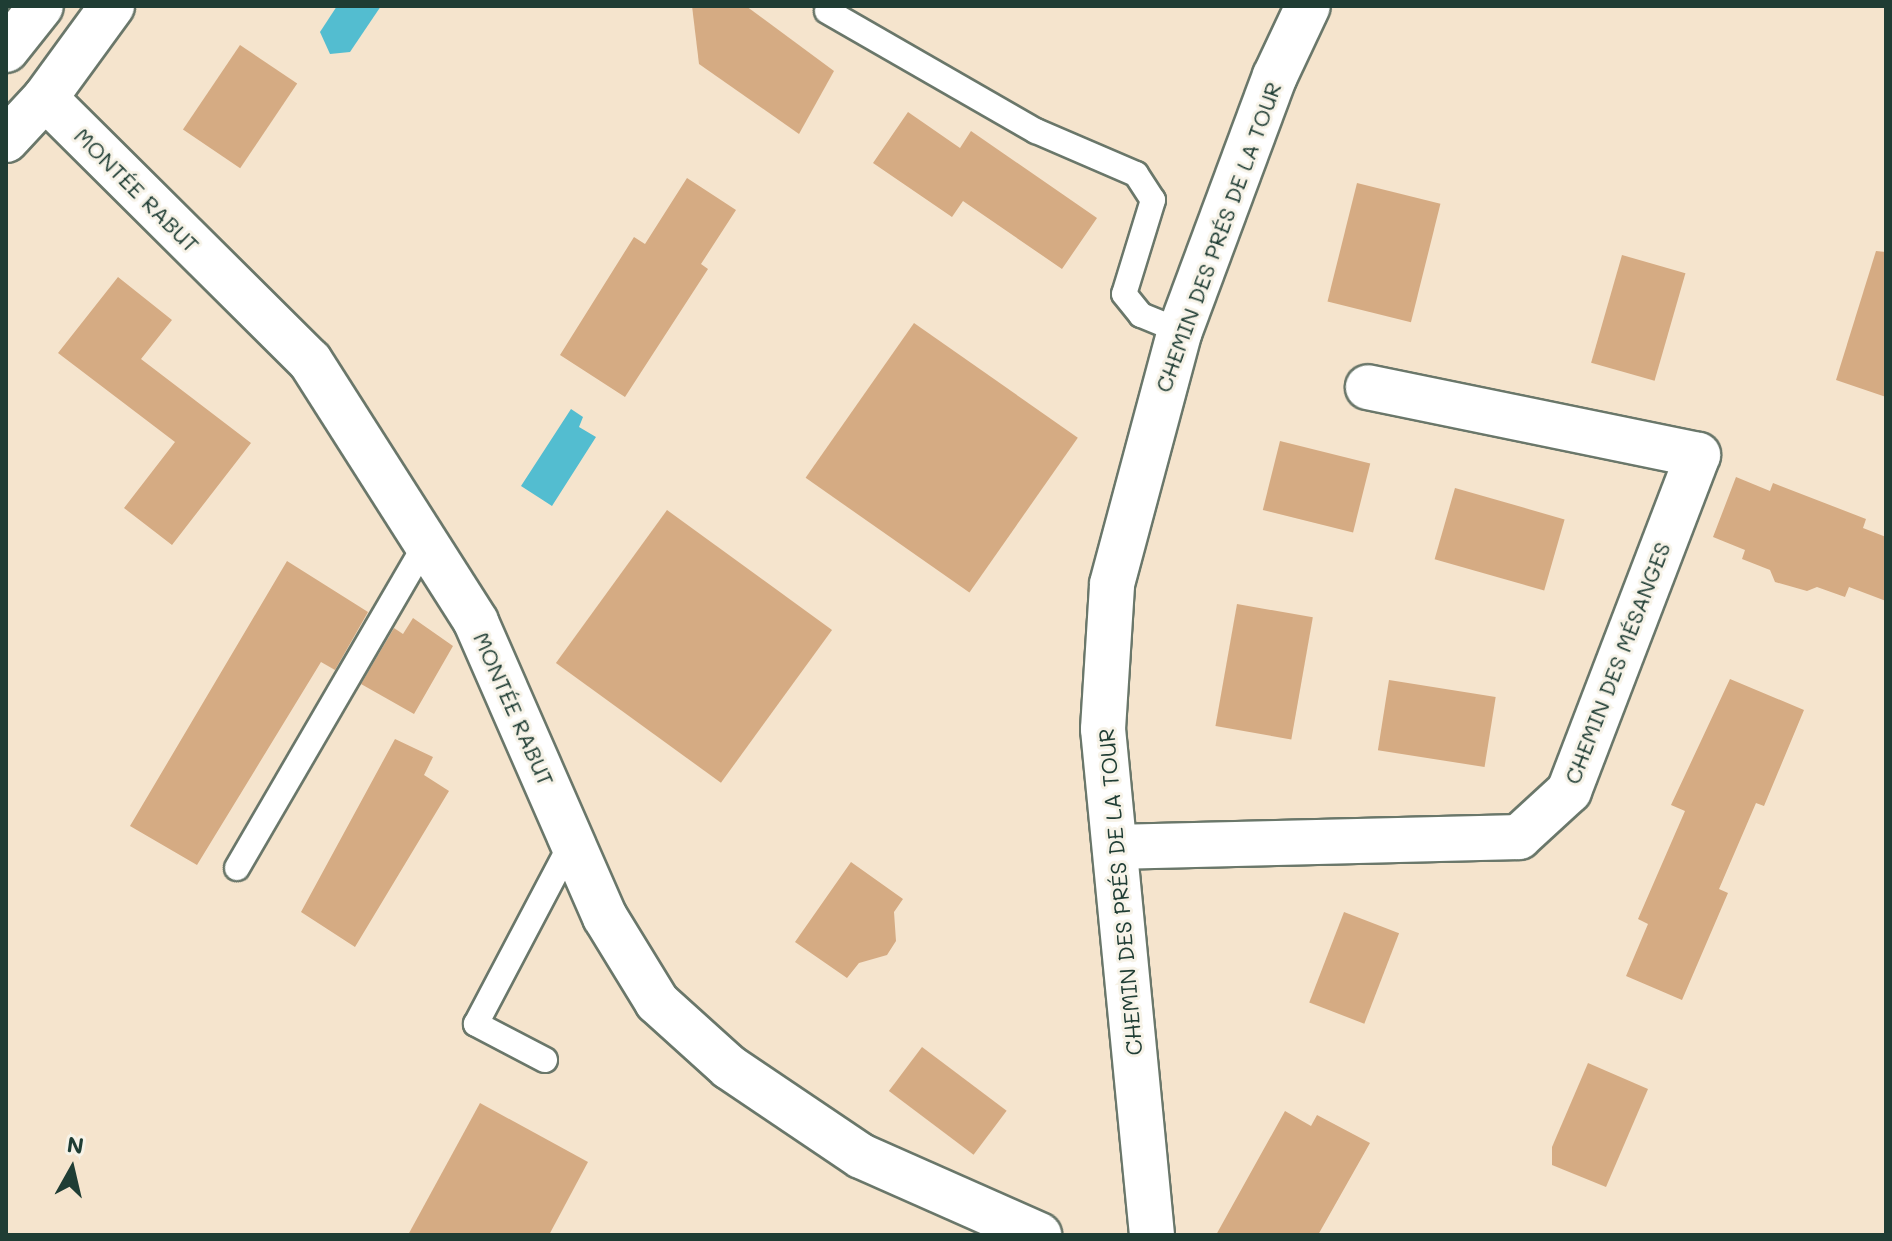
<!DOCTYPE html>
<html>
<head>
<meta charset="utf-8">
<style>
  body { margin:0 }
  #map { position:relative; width:1892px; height:1241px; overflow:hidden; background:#f5e4cd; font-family:Mali,sans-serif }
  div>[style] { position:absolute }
  .water>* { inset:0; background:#53bdd0 }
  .building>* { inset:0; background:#d5ab83; transform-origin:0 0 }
  .roads { filter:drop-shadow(2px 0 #6a776a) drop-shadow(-2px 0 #6a776a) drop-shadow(0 2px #6a776a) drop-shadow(0 -2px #6a776a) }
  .service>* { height:24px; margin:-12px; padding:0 12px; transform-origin:12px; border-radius:12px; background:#fff }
  .minor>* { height:44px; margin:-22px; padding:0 22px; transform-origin:22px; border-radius:22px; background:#fff }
  .tertiary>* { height:44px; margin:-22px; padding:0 22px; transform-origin:22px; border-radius:22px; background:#fff }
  span { translate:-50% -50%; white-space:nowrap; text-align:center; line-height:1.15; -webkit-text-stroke:6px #f7f3e8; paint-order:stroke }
  .street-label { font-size:22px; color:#1f3d34 }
  .frame { position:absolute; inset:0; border:8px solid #1f3d34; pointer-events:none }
  .north { position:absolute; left:32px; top:1129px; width:80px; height:80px; -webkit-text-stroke:6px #f7f3e8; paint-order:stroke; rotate:8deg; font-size:22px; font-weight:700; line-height:32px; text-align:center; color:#1f3d34 }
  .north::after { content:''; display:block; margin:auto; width:28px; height:36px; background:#1f3d34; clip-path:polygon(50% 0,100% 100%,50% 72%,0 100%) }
</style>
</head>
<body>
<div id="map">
  <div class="water">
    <i style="clip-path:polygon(337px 6px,381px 6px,350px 52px,330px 54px,320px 32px)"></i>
    <i style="clip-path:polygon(571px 409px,583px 417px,579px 427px,596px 437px,552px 506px,521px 486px)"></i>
  </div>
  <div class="building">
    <i style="clip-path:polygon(692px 6px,746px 6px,834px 71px,799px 134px,699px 64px)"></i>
    <i style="left:240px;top:45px;width:69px;height:102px;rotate:34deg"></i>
    <i style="clip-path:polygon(908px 112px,960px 148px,971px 131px,1097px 218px,1062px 269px,963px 201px,952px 217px,873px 163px)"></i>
    <i style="clip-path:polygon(687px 178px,736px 210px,701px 264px,708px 269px,625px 397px,560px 355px,634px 237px,645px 244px)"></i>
    <i style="left:1357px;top:183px;width:86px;height:122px;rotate:14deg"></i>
    <i style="clip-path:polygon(1876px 251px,1886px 252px,1886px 397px,1836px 380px)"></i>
    <i style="left:1622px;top:255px;width:66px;height:112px;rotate:16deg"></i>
    <i style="clip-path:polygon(118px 277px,172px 320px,141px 359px,251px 443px,172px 545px,124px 508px,175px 442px,58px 353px)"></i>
    <i style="left:914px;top:323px;width:200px;height:189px;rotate:35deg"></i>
    <i style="left:1280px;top:441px;width:93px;height:71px;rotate:14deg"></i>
    <i style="clip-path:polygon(1736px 477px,1770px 491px,1773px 483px,1866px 519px,1863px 528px,1886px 537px,1886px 601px,1849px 587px,1845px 597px,1817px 587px,1807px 591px,1775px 582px,1770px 570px,1742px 559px,1745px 550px,1713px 537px)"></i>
    <i style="left:1455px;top:488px;width:114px;height:74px;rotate:16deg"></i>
    <i style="left:667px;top:510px;width:204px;height:189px;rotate:36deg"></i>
    <i style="clip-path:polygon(287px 561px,368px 612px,335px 670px,321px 662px,197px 865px,130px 826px)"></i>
    <i style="left:1237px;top:604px;width:77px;height:124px;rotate:10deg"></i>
    <i style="clip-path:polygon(413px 618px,453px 646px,414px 714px,361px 684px,394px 628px,403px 634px)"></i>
    <i style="clip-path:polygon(1730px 679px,1804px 710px,1764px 806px,1756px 803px,1719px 889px,1728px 893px,1682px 1000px,1626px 976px,1648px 924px,1638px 919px,1685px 811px,1671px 805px)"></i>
    <i style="left:1389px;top:680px;width:108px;height:71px;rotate:9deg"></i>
    <i style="clip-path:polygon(395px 739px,433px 757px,424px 775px,449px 791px,355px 947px,301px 912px)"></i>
    <i style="clip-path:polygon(851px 862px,903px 899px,894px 912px,896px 941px,887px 955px,859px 963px,847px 978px,795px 942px)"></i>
    <i style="left:1344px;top:912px;width:59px;height:97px;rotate:21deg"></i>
    <i style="left:922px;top:1047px;width:106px;height:55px;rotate:37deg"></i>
    <i style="clip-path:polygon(1588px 1063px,1648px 1089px,1606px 1187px,1552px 1165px,1552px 1147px)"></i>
    <i style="clip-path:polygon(480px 1103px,588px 1162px,549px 1235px,408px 1235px)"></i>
    <i style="clip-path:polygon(1285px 1111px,1311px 1126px,1317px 1115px,1370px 1143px,1318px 1235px,1216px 1235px)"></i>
  </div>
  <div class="roads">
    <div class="service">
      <i style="left:827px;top:11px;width:241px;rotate:29.9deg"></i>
      <i style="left:1036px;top:131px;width:109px;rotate:23.3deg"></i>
      <i style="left:1136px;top:174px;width:31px;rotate:57deg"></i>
      <i style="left:1153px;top:200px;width:98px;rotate:107.1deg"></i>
      <i style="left:1124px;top:294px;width:27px;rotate:51deg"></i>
      <i style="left:1141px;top:315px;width:42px;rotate:22.3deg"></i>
      <i style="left:237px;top:868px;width:376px;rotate:-59.8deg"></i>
      <i style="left:545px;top:1060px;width:78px;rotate:-152.4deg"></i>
      <i style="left:476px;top:1024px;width:206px;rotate:-62.2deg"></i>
    </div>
    <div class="minor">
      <i style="left:6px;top:50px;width:56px;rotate:-51.5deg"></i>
      <i style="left:45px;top:98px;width:373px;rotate:44.8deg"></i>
      <i style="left:310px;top:361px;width:309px;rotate:57.5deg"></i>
      <i style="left:476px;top:622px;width:322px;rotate:66.4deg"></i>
      <i style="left:605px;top:917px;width:100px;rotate:58.5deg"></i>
      <i style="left:657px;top:1002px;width:97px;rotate:42.1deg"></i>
      <i style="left:729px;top:1067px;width:159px;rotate:34deg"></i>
      <i style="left:861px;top:1156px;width:195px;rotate:23.9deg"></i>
      <i style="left:6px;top:140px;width:57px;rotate:-47.1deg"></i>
      <i style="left:45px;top:98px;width:114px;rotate:-53.9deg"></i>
      <i style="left:1115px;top:847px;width:404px;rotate:-1.4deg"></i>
      <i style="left:1519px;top:837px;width:68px;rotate:-42.6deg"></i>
      <i style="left:1569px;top:791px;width:360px;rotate:-69deg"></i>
      <i style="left:1698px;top:455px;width:337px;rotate:-168.4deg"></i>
    </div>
    <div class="tertiary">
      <i style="left:1152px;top:1235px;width:508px;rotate:-95.53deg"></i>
      <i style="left:1103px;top:729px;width:145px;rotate:-86.4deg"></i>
      <i style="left:1112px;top:584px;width:262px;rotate:-75deg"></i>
      <i style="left:1180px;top:331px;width:272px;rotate:-69.6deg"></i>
      <i style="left:1275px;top:76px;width:77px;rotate:-64.8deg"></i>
    </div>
  </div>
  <div class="street-label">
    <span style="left:137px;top:190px;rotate:45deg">MONTÉE RABUT</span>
    <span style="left:1218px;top:237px;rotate:-70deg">CHEMIN DES PRÉS DE LA TOUR</span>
    <span style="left:1617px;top:663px;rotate:-69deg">CHEMIN DES MÉSANGES</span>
    <span style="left:514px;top:709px;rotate:66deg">MONTÉE RABUT</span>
    <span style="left:1120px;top:892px;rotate:-95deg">CHEMIN DES PRÉS DE LA TOUR</span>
  </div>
  <div class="frame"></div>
  <div class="north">N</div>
</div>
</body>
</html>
